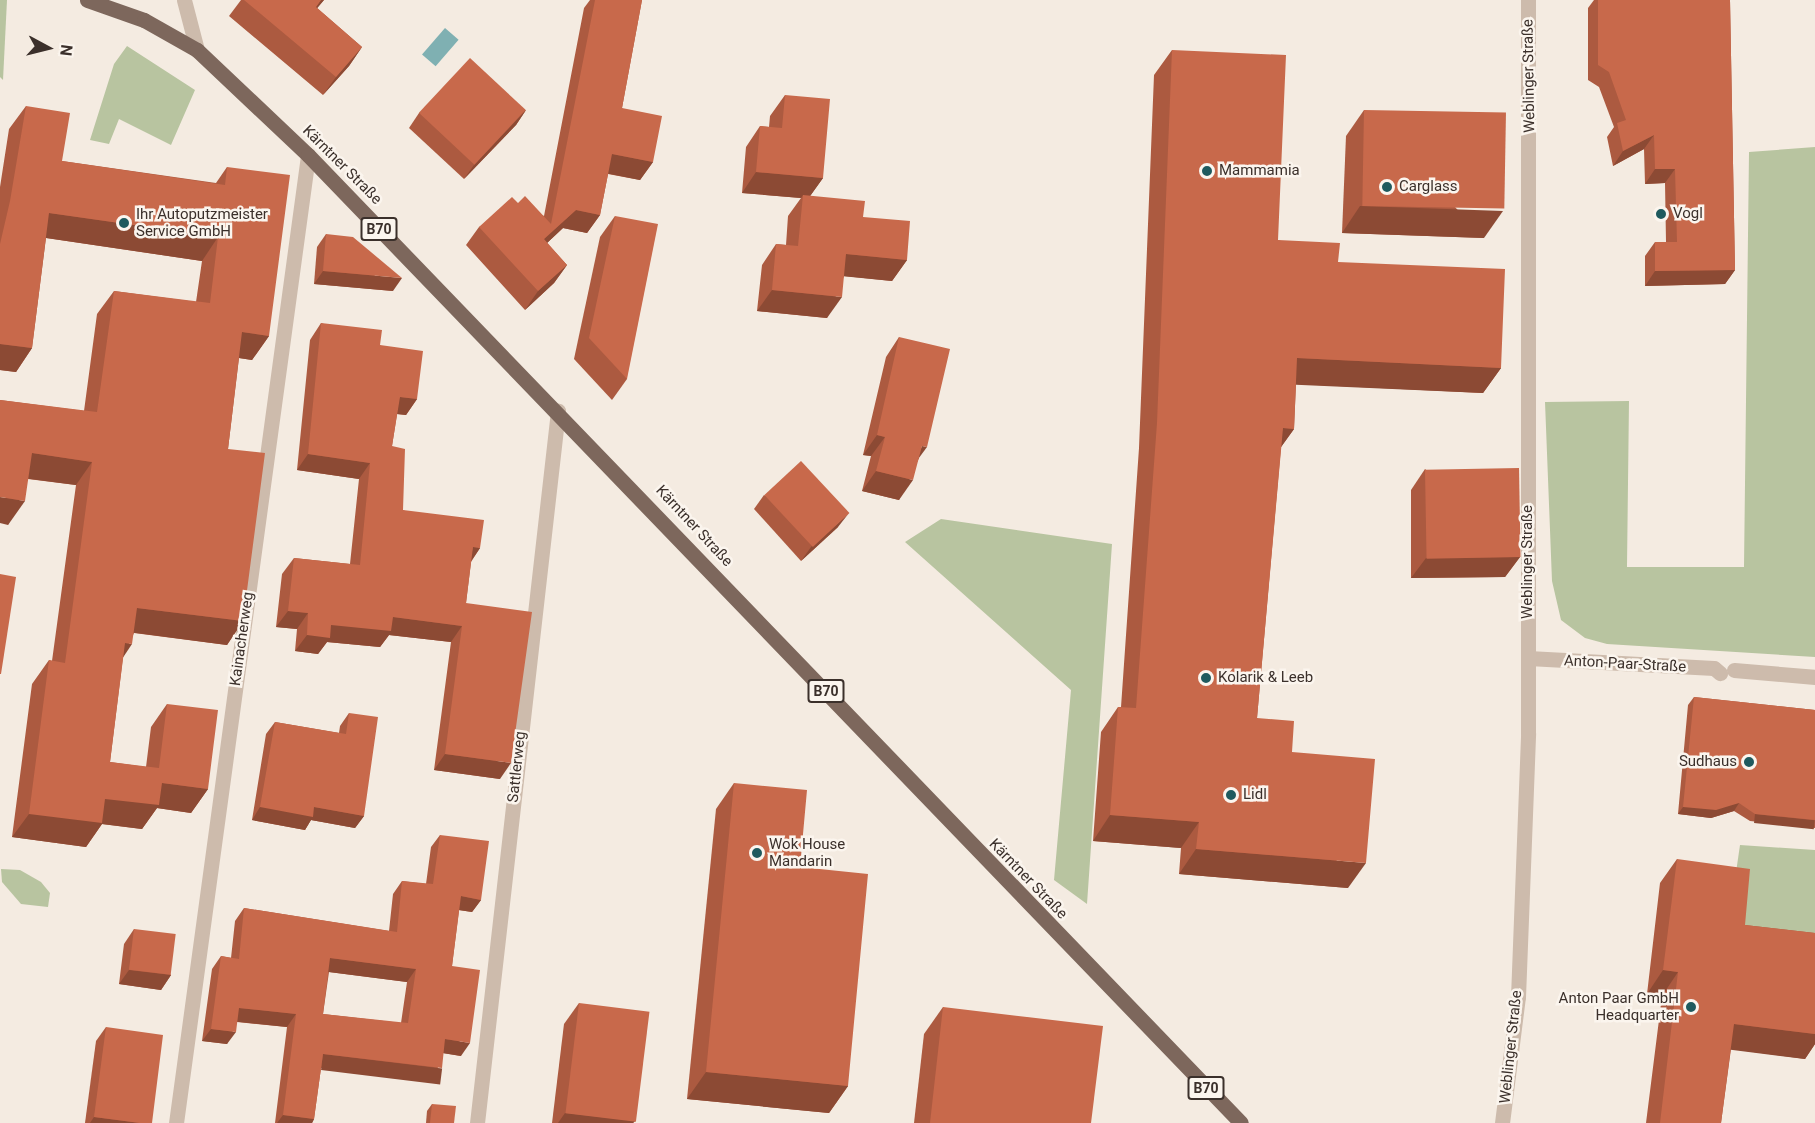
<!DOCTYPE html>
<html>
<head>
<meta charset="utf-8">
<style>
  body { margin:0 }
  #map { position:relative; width:1815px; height:1123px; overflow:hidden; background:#f4ebe1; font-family:Roboto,sans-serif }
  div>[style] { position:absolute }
  .green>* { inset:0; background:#b8c4a0 }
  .water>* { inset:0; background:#7fb0b2; transform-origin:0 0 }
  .minor>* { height:15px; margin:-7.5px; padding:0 7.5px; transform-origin:7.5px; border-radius:7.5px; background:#cdbbac }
  .major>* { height:15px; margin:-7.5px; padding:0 7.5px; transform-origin:7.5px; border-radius:7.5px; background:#7d675c }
  .wall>* { inset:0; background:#ac5a40 }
  .shaded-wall>* { inset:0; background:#8c4a34; transform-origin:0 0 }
  .building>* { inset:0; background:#c8694b; transform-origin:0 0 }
  .dots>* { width:16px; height:16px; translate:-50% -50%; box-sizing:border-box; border:3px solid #fbf5ee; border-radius:50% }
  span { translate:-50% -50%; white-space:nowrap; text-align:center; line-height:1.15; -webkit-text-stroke:5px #fbf5ee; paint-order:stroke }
  .shield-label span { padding:2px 4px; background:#fbf5ee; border:2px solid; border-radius:4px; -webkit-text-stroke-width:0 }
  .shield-label { font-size:14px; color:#3b302b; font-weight:700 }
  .street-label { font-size:15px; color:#3b302b }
  .poi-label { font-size:15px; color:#3b302b }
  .left { translate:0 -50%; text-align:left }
  .right { translate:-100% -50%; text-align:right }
  .north { position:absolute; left:18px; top:18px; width:60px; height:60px; -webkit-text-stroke:4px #fbf5ee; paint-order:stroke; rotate:97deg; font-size:16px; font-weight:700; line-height:24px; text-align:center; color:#3b302b }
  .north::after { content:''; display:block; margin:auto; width:21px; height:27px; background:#3b302b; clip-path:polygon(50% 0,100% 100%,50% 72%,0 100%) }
</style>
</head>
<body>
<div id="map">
  <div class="green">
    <i style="clip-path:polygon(0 0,7px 0,3px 80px,0 77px)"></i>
    <i style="clip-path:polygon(127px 46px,195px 90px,171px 145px,119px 119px,109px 144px,90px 140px,114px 64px)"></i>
    <i style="clip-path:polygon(1815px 147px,1815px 657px,1607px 644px,1585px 638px,1561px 620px,1552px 581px,1545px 402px,1629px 401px,1627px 567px,1744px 567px,1749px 152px)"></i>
    <i style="clip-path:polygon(941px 519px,1112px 544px,1087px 904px,1054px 880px,1071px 690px,905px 542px)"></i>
    <i style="clip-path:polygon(1740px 845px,1815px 850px,1815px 959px,1760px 1002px,1733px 893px)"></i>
    <i style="clip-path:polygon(1px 869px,20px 870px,41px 882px,50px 893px,48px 907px,21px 904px,2px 882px)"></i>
  </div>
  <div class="water">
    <i style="left:445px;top:28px;width:18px;height:35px;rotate:41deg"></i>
  </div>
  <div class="minor">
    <i style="left:184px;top:0;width:52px;rotate:75.4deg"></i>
    <i style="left:1528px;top:658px;width:186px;rotate:3.1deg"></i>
    <i style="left:1714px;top:668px;width:8px;rotate:40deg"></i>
    <i style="left:1734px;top:670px;width:81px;rotate:4.9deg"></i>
    <i style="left:176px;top:1123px;width:977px;rotate:-82.23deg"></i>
    <i style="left:477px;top:1123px;width:717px;rotate:-83.51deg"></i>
    <i style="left:1502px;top:1123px;width:127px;rotate:-82.8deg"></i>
    <i style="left:1518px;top:997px;width:264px;rotate:-87.8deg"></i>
    <i style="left:1528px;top:733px;width:733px;rotate:-90deg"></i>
  </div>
  <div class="major">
    <i style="left:87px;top:0;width:60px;rotate:19.3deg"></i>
    <i style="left:144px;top:20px;width:61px;rotate:29.5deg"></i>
    <i style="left:197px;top:50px;width:153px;rotate:43.4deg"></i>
    <i style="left:308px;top:155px;width:1344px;rotate:46.05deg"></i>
  </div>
  <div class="wall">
    <i style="clip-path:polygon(241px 0,324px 0,317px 8px,362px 47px,349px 66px,323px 95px,229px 16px)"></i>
    <i style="clip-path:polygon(590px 0,642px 0,622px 108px,653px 162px,640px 180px,608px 174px,600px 215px,587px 233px,563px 228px,547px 243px,567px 265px,554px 283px,525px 310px,466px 245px,479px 227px,518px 203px,544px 216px,584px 8px)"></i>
    <i style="clip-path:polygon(1594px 0,1730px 0,1735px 270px,1725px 284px,1645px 286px,1645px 256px,1655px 242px,1666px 242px,1665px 183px,1645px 184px,1644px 149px,1613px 166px,1607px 137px,1614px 127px,1599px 87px,1588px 80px,1588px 8px)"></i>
    <i style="clip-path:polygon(1172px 50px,1278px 240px,1338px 262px,1501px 368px,1483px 393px,1296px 384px,1294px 429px,1281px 447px,1257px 718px,1292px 752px,1348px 888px,1179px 874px,1181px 848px,1093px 841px,1101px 732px,1118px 707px,1121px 707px,1139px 448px,1154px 75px)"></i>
    <i style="clip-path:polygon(785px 95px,823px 178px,810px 196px,863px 217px,907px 260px,892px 281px,844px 276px,827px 318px,757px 311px,762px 265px,776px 244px,786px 245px,788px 216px,801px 198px,742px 193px,746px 147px,760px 126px,769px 127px,770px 116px)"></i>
    <i style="clip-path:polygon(26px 106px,62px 161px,216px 183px,227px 167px,269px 336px,252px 360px,239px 358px,228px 449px,243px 621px,227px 645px,134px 633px,123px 657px,110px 762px,146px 767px,151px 727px,167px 704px,208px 789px,191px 813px,157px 808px,142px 829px,102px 824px,86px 847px,12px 837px,32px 684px,49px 660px,52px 661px,76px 485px,28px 479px,8px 525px,0 400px,84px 411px,97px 314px,114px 291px,196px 302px,202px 261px,46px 238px,32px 348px,16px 372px,0 370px,0 187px,9px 129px)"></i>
    <i style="clip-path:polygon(526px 110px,516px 125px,464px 179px,409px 128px,419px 113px)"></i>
    <i style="clip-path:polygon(1364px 110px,1484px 238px,1342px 233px,1346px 136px)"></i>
    <i style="clip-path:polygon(615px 216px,627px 379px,612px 400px,574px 359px,600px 237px)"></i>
    <i style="clip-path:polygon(326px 234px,393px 291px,314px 284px,317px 247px)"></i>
    <i style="clip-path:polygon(321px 323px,380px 345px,417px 399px,406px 415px,397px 414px,392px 446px,403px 510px,480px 548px,471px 562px,466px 603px,500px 779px,434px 770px,451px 642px,389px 635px,380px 647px,327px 642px,318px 654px,295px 651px,297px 629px,276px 627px,282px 574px,294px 558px,350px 564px,359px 479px,297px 470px,310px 340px)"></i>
    <i style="clip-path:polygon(899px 337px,919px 458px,899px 500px,862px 491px,871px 456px,863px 455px,886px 357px)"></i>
    <i style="clip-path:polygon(1425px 469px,1520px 557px,1505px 577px,1411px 578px,1411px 490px)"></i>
    <i style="clip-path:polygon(764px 495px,838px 527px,801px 561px,754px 509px)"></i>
    <i style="clip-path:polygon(1694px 697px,1815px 710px,1815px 828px,1750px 821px,1734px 811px,1711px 818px,1678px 814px,1688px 705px)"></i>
    <i style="clip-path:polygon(349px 713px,364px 816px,355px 828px,311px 820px,305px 830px,252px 820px,266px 734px,275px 722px,339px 733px,340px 726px)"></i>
    <i style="clip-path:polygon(734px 783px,800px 867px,848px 1086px,829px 1113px,687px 1099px,716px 809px)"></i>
    <i style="clip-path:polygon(evenodd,440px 835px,481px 900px,472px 912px,459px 910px,452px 966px,461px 1056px,443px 1053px,433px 1081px,321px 1068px,314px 1119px,312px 1123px,275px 1123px,287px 1027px,237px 1022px,227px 1044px,202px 1041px,212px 969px,221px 956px,231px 958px,235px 921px,244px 908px,389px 931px,393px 894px,402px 881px,426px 884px,431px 847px,440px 835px,329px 972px,407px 982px,401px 1023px,323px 1014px,329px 972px)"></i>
    <i style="clip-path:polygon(1677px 859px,1745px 925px,1815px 933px,1815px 1044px,1805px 1059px,1731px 1049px,1721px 1123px,1646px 1123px,1662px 996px,1647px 994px,1660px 883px)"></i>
    <i style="clip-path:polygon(134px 929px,171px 975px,161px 990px,119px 984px,124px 944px)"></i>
    <i style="clip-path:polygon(579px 1003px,635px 1121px,633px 1123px,552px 1123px,564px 1024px)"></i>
    <i style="clip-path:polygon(943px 1007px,1091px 1123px,914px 1123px,924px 1034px)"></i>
    <i style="clip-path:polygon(106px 1027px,152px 1123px,85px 1123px,96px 1041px)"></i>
    <i style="clip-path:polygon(432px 1104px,454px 1123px,426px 1123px,427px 1111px)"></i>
  </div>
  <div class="shaded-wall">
    <i style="clip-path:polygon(321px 0,324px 0,303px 25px,316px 7px)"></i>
    <i style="clip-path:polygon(362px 47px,349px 66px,323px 95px,336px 77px)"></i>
    <i style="clip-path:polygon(526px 110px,516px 125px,464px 179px,474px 165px)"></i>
    <i style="clip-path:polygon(1654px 135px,1644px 149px,1613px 166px,1623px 151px)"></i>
    <i style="clip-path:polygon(612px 154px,653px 162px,640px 180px,600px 172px)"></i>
    <i style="clip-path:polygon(1655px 169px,1675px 169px,1665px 183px,1645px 184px)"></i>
    <i style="clip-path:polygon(756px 172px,823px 178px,808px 199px,803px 195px,801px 198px,742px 193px)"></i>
    <i style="clip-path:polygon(1360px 206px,1503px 211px,1484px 238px,1342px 233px)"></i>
    <i style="clip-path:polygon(576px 210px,600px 215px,587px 233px,563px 228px,531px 258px,544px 239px)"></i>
    <i style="clip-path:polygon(49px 213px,218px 237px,202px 261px,33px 236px)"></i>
    <i style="clip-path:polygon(846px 254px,907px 260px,892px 281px,831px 275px)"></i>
    <i style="clip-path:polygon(567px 265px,554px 283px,525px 310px,538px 291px)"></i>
    <i style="clip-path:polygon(1735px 270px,1725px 284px,1645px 286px,1655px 271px)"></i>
    <i style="clip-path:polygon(323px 271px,402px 278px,393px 291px,314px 284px)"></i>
    <i style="clip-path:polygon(772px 290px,842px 297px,827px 318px,757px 311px)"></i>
    <i style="clip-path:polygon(242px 332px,269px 336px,252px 360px,226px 356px)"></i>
    <i style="clip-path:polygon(0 344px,32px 348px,16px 372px,0 370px)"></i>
    <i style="clip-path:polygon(1297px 358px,1501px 368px,1483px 393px,1279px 384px)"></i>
    <i style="clip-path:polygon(400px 397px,417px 399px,406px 415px,388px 413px)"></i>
    <i style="clip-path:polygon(1283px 428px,1294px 429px,1276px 454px)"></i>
    <i style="clip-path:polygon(877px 435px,885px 437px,871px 456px,863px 455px)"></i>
    <i style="clip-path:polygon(922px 446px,927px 447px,913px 466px)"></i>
    <i style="clip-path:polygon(32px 453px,92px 462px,76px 485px,15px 477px)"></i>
    <i style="clip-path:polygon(308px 454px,370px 463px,359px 479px,297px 470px)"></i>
    <i style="clip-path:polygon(876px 471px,913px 480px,899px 500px,862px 491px)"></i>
    <i style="clip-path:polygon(0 497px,25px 501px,8px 525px,0 523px)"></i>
    <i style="clip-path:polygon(849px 513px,838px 527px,801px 561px,811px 547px)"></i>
    <i style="clip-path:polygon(473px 547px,480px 548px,469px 564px)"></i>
    <i style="clip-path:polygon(1520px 557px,1505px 577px,1411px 578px,1426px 558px)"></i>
    <i style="clip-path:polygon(137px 608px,243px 621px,227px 645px,121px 631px)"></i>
    <i style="clip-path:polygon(288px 611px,308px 613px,297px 629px,276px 627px)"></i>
    <i style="clip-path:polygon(393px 617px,462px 626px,451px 642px,389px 635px,380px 647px,327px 642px,318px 654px,295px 651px,307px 635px,331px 625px)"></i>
    <i style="clip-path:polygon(125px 643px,132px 644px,116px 668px)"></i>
    <i style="clip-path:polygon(445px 754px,511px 763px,500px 779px,434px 770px)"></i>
    <i style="clip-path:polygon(162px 783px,208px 789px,191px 813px,157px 808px,142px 829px,102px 824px,86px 847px,12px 837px,29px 814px,105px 799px)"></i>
    <i style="clip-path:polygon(1739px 803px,1734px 811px,1711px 818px,1678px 814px,1683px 807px)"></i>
    <i style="clip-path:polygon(260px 807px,314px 807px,364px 816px,355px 828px,311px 820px,305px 830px,252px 820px)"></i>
    <i style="left:1755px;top:814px;width:60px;height:9px;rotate:6deg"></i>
    <i style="clip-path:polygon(1110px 815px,1199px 822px,1181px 848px,1093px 841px)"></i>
    <i style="clip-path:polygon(1196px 849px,1366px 863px,1348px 888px,1179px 874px)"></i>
    <i style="clip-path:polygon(461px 896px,481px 900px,472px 912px,452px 909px)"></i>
    <i style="clip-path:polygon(330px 958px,416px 969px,407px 982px,321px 971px)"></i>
    <i style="clip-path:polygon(129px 970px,171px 975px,161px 990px,119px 984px)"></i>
    <i style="clip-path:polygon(1663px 970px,1678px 972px,1662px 996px,1647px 994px)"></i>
    <i style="clip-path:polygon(239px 1008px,296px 1014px,287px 1027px,230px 1021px)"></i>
    <i style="clip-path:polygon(1734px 1024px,1815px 1034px,1815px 1044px,1805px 1059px,1717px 1048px)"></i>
    <i style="clip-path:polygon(211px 1029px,236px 1032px,227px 1044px,202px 1041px)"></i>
    <i style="clip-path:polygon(445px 1039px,470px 1043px,461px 1056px,436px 1052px)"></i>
    <i style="left:323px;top:1054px;width:120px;height:16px;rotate:7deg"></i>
    <i style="clip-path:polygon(706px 1072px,848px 1086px,829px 1113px,687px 1099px)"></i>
    <i style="clip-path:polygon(565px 1113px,635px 1121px,633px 1123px,558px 1123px)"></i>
    <i style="clip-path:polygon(283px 1115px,314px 1119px,312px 1123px,277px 1123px)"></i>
    <i style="clip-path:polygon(94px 1117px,140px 1123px,90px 1123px)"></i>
  </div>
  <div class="building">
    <i style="clip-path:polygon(244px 0,321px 0,316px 7px,362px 47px,336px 77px)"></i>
    <i style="clip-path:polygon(595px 0,642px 0,622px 108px,662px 116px,653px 162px,612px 154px,600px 215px,576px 210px,544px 239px,567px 265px,538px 291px,479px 227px,512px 197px,518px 203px,525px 196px,551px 224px)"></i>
    <i style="clip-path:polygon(1598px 0,1730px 0,1735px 270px,1655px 271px,1655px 242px,1677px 242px,1675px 169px,1655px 169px,1654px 135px,1623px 151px,1617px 123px,1626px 120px,1609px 72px,1598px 65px)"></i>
    <i style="clip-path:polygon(1172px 50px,1286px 55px,1278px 240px,1340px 243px,1338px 262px,1505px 269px,1501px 368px,1297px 358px,1294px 429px,1283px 428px,1257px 718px,1294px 721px,1292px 752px,1375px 759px,1366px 863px,1196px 849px,1199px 822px,1110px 815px,1118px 707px,1136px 708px,1157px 423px)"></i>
    <i style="left:470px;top:58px;width:76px;height:75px;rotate:43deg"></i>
    <i style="clip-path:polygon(785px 95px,830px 99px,823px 178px,756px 172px,760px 126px,782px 128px)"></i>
    <i style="clip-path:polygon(26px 106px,70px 113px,62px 161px,225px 185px,227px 167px,290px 175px,269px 336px,242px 332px,228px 449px,265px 453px,243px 621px,137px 608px,132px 644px,125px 643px,110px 762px,159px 768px,167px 704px,218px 710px,208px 789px,162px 783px,159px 805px,105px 799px,102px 823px,29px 814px,49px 660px,65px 663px,92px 462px,32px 453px,25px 501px,0 497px,0 400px,97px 412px,114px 291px,210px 303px,218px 237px,49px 213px,32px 348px,0 344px,0 244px,10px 201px)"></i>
    <i style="left:1364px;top:110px;width:142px;height:96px;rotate:1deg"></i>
    <i style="clip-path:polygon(803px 195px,865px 201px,863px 217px,910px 221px,907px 260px,846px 254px,842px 297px,772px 290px,776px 244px,798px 246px)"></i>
    <i style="clip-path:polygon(615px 216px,658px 224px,627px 379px,589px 338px)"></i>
    <i style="clip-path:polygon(326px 234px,353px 237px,402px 278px,323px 271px)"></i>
    <i style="clip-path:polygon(321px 323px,382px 330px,380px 345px,423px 351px,417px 399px,400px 397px,392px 446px,405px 449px,403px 510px,484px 520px,480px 548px,473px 547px,466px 603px,532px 612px,511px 763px,445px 754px,462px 626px,393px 617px,391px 631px,331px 625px,330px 638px,307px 635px,308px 613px,288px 611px,294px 558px,360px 565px,370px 463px,308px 454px)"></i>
    <i style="clip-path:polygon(899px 337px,950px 349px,927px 447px,922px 446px,913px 480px,876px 471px,885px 437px,877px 435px)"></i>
    <i style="left:801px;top:461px;width:71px;height:50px;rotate:47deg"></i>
    <i style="left:1519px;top:468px;width:89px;height:94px;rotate:89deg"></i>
    <i style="clip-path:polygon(0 574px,16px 577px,1px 674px,0 674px)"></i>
    <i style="clip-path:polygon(1694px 697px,1815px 710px,1815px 820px,1755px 814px,1739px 803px,1716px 810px,1683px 807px)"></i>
    <i style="clip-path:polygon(349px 713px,378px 717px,364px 816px,314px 807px,313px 817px,260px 807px,275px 722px,346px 734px)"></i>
    <i style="clip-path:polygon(734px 783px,807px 790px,800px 867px,868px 874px,848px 1086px,706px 1072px)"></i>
    <i style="clip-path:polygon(evenodd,440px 835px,489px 841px,481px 900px,461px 896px,452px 966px,480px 970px,470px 1043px,445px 1039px,442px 1068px,323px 1054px,314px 1119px,283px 1115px,296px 1014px,239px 1008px,236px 1032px,211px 1029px,221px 956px,239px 959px,244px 908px,397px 932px,402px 881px,433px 884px,440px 835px,330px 958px,416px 969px,408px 1023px,323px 1014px,330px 958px)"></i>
    <i style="clip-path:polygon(1677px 859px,1750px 869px,1745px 925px,1815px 933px,1815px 1034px,1734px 1024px,1721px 1123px,1660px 1123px,1678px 972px,1663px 970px)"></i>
    <i style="left:134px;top:929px;width:42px;height:41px;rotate:7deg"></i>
    <i style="left:579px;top:1003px;width:71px;height:111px;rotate:7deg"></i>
    <i style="clip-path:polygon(943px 1007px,1103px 1026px,1091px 1123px,930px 1123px)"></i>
    <i style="clip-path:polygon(106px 1027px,163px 1035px,152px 1123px,140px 1123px,94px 1117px)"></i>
    <i style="clip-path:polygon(432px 1104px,456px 1106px,454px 1123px,430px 1123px)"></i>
  </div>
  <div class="dots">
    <i style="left:1207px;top:171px;background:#1f5a5e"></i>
    <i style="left:1387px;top:187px;background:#1f5a5e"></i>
    <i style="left:1661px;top:214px;background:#1f5a5e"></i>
    <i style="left:124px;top:223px;background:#1f5a5e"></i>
    <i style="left:1206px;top:678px;background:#1f5a5e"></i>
    <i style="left:1749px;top:762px;background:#1f5a5e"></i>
    <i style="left:1231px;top:795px;background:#1f5a5e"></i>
    <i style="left:757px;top:853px;background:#1f5a5e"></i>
    <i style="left:1691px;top:1007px;background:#1f5a5e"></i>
  </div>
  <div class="shield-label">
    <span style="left:379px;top:229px">B70</span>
    <span style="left:826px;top:691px">B70</span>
    <span style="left:1206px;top:1088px">B70</span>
  </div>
  <div class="street-label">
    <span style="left:1529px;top:76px;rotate:-91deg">Weblinger Straße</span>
    <span style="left:342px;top:165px;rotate:45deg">Kärntner Straße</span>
    <span style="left:694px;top:526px;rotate:47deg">Kärntner Straße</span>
    <span style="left:1528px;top:562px;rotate:-90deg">Weblinger Straße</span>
    <span style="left:242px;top:639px;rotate:-82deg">Kainacherweg</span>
    <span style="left:1625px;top:664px;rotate:3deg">Anton-Paar-Straße</span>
    <span style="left:517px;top:767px;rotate:-84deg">Sattlerweg</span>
    <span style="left:1028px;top:879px;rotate:46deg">Kärntner Straße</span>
    <span style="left:1511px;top:1047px;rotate:-84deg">Weblinger Straße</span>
  </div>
  <div class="poi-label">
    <span class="left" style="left:1219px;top:171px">Mammamia</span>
    <span class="left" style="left:1399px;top:187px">Carglass</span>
    <span class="left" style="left:136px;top:223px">Ihr Autoputzmeister<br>Service GmbH</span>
    <span class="left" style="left:1673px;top:214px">Vogl</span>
    <span class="left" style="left:1218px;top:678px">Kolarik &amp; Leeb</span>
    <span class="right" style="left:1737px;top:762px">Sudhaus</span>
    <span class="left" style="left:1243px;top:795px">Lidl</span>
    <span class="left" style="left:769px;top:853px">Wok House<br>Mandarin</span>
    <span class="right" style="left:1679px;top:1007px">Anton Paar GmbH<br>Headquarter</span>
  </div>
  <div class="north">N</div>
</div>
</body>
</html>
